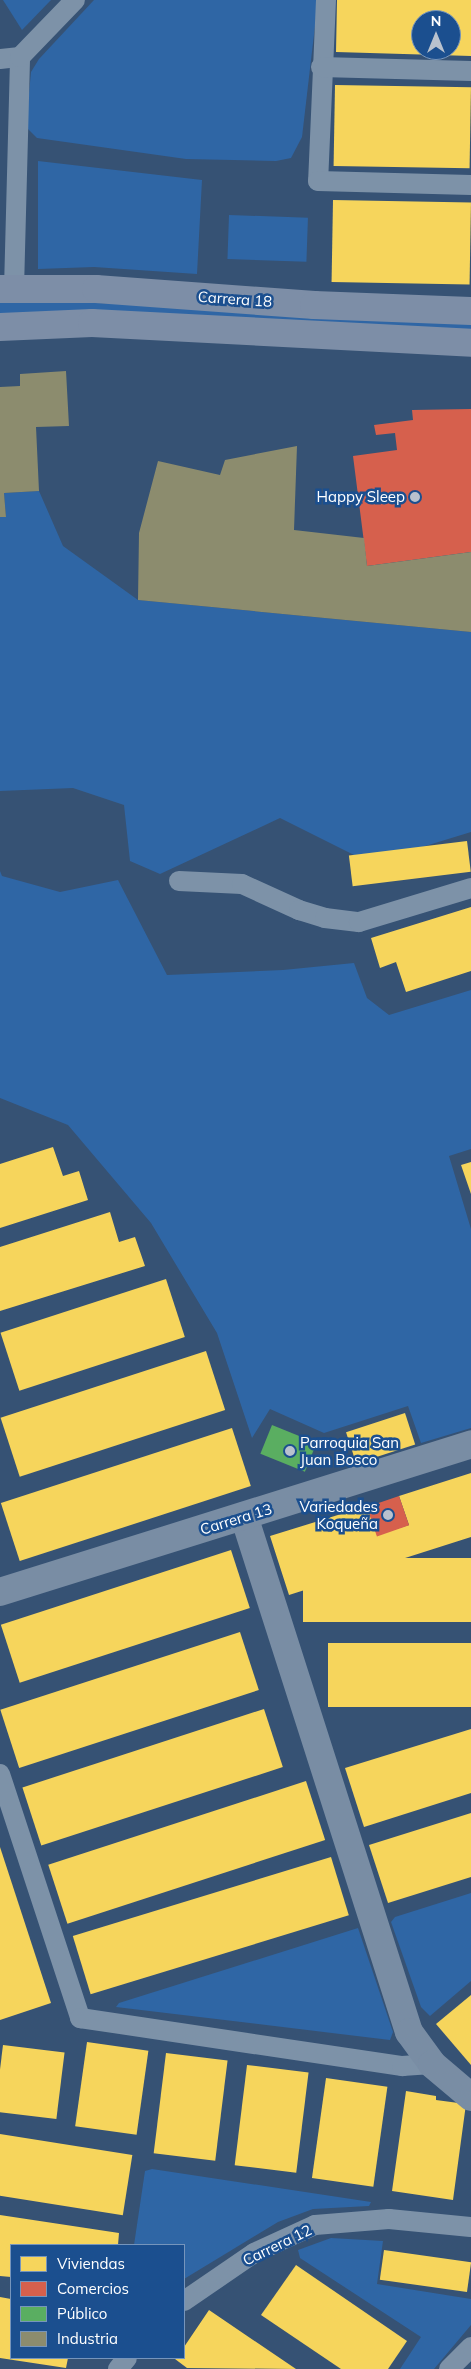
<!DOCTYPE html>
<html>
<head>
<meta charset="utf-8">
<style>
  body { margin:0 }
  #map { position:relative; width:471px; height:2369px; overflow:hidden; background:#365274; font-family:Mulish,sans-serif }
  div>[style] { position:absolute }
  .green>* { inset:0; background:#2f66a5; transform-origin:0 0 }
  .homes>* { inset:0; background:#f6d55c; transform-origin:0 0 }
  .shops>* { inset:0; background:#d6604d; transform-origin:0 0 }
  .public>* { inset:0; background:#5aae61; transform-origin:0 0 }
  .industry>* { inset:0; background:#8c8c6e }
  .street>* { height:20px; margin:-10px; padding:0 10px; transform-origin:10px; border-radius:10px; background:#7d92a8 }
  .secondary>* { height:28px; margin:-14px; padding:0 14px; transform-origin:14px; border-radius:14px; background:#798da4 }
  .primary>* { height:28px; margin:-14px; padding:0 14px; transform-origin:14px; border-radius:14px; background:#7d8ea7 }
  .dots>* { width:14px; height:14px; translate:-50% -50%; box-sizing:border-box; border:2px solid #1b4f8f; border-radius:50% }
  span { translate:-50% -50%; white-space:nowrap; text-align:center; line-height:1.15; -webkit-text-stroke:5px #1b4f8f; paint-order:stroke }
  .street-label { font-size:15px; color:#fff }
  .poi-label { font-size:15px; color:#fff }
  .right { translate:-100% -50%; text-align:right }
  .left { translate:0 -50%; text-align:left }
  .legend { position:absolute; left:10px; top:2244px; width:175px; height:115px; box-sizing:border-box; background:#1b4f8f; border:1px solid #7695bc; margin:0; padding:6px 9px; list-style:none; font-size:15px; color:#fff }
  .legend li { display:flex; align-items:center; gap:10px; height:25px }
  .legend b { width:25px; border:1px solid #7695bc }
  .north { position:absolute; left:411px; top:10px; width:50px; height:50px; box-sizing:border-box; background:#1b4f8f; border:1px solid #7695bc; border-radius:50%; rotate:0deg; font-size:14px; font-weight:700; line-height:20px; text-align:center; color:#fff }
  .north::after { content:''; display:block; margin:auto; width:18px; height:22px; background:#b9c2ce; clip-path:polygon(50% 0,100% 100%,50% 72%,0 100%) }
</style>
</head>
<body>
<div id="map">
  <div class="green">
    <i style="clip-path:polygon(3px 0,51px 0,22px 30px)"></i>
    <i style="clip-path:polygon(94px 0,318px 0,302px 137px,291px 158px,276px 161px,186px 159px,37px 138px,26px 127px,31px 72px,39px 59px)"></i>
    <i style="clip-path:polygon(38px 161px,202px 180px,197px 274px,94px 267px,38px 269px)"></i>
    <i style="left:229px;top:215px;width:79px;height:44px;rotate:2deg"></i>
    <i style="clip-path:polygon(0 298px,471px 322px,471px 335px,0 314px)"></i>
    <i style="clip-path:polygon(39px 491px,63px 546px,138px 600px,471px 632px,471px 832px,370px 863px,280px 818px,160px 874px,130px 861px,124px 805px,73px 788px,0 791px,0 517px,6px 517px,4px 493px)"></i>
    <i style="clip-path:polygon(0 871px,2px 876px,60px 892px,118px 880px,167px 975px,283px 970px,354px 963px,367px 998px,389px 1015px,471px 990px,471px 1149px,449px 1156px,471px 1229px,471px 1428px,421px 1443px,408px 1406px,324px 1433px,270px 1409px,252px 1438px,217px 1333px,151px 1223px,68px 1125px,0 1098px)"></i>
    <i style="clip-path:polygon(471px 1893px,471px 1981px,430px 2016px,421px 2007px,391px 1922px,395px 1917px)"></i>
    <i style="clip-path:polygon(358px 1928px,393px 2032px,390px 2040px,116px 2007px,119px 2003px)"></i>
    <i style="clip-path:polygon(152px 2169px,371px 2202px,369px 2206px,313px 2209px,278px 2222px,184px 2279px,184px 2245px,134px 2245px,145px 2171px)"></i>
    <i style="clip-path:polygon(331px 2238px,383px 2241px,377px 2284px,471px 2299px,471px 2325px,434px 2369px,400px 2369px,421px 2337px,300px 2258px,298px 2250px)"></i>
  </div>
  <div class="homes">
    <i style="clip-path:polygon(evenodd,337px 0,471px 0,471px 56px,336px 52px,337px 0,421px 20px,451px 20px,451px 50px,421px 50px,421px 20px)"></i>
    <i style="left:335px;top:85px;width:136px;height:81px;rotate:1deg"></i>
    <i style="left:333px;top:200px;width:138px;height:82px;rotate:1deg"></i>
    <i style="left:467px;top:841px;width:31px;height:119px;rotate:83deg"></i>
    <i style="clip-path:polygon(471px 907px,471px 971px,406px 992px,396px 962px,380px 968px,371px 938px)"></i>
    <i style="clip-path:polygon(53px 1147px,63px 1176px,79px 1171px,88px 1200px,0 1228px,0 1164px)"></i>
    <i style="clip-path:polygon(471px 1162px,471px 1194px,461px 1165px)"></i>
    <i style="clip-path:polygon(110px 1212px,119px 1242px,135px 1237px,145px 1266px,0 1311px,0 1247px)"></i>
    <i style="left:166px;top:1279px;width:61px;height:174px;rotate:72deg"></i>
    <i style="left:206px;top:1351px;width:62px;height:216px;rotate:72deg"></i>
    <i style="left:405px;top:1413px;width:33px;height:62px;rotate:72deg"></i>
    <i style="left:232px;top:1428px;width:61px;height:243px;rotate:72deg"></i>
    <i style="clip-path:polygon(471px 1473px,471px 1537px,289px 1595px,270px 1536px,367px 1506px,377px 1535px,409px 1525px,399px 1496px)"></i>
    <i style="left:231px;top:1550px;width:61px;height:242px;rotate:72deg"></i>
    <i style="left:471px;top:1558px;width:64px;height:168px;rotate:90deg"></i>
    <i style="left:240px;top:1632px;width:61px;height:252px;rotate:72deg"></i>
    <i style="left:471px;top:1643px;width:64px;height:143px;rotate:90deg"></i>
    <i style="left:264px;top:1709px;width:61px;height:254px;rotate:72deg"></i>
    <i style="clip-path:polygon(471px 1729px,471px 1793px,364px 1827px,345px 1768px)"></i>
    <i style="left:306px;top:1781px;width:62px;height:271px;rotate:72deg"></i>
    <i style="clip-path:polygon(471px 1813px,471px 1877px,388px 1903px,369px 1845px)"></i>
    <i style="clip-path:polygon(0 1847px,51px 2003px,0 2020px)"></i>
    <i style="left:331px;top:1857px;width:61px;height:270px;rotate:73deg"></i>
    <i style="clip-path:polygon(471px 1995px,471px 2065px,436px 2024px)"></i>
    <i style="left:87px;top:2042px;width:62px;height:85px;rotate:8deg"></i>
    <i style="left:3px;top:2045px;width:62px;height:67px;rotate:7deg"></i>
    <i style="left:166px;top:2053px;width:62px;height:101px;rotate:7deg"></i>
    <i style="left:247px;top:2065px;width:62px;height:101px;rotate:7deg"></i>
    <i style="left:326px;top:2078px;width:62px;height:101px;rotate:8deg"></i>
    <i style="clip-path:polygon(406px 2091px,436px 2096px,436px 2100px,466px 2104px,453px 2200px,392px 2191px)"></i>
    <i style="left:0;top:2134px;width:134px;height:61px;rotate:9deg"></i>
    <i style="clip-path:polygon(0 2215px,119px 2233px,118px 2245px,11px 2245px,11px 2277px,0 2276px)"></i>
    <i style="left:384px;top:2250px;width:88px;height:30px;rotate:8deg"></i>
    <i style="clip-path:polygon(296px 2265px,407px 2341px,388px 2369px,341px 2369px,261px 2315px)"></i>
    <i style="clip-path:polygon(0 2297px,11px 2299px,11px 2358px,68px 2358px,66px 2368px,0 2358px)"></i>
    <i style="clip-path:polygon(209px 2310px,234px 2327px,296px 2369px,187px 2368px,175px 2359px,184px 2358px,184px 2347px)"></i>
  </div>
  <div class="shops">
    <i style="clip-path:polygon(471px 409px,471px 552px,367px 566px,353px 456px,397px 450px,395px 433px,376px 435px,374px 425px,413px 420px,412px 410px)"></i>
    <i style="left:399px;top:1496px;width:31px;height:34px;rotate:71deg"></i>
  </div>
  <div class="public">
    <i style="left:272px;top:1425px;width:48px;height:31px;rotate:22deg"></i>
  </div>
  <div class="industry">
    <i style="clip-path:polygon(66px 371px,69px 426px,36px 427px,39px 491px,4px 493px,6px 517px,0 517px,0 387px,20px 386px,20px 374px)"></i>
    <i style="clip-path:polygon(297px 446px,294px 530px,364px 538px,367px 566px,471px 552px,471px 632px,138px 600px,139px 533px,158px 461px,220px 475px,225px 460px)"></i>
  </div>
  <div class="street">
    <i style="left:326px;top:0;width:181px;rotate:92.5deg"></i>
    <i style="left:318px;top:181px;width:153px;rotate:1.5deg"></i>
    <i style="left:0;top:59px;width:20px;rotate:-6deg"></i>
    <i style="left:321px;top:67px;width:150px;rotate:1.5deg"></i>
    <i style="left:14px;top:289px;width:232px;rotate:-88.5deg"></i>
    <i style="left:20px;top:57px;width:79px;rotate:-46deg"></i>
    <i style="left:179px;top:881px;width:63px;rotate:2.7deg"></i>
    <i style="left:242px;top:884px;width:63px;rotate:24.5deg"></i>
    <i style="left:299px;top:910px;width:27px;rotate:17deg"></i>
    <i style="left:325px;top:918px;width:34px;rotate:7deg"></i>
    <i style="left:359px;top:922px;width:117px;rotate:-16.9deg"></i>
    <i style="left:0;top:1774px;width:257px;rotate:71.8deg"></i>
    <i style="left:80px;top:2018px;width:326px;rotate:8.5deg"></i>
    <i style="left:402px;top:2066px;width:30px;rotate:-4deg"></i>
    <i style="left:184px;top:2301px;width:85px;rotate:-34.4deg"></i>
    <i style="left:254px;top:2253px;width:67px;rotate:-24.7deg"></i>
    <i style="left:315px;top:2225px;width:74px;rotate:-4.6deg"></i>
    <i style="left:389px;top:2219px;width:82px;rotate:5.6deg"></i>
    <i style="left:118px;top:2369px;width:14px;rotate:-51deg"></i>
    <i style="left:449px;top:2369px;width:31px;rotate:-45deg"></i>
  </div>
  <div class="secondary">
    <i style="left:244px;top:1516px;width:542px;rotate:72.27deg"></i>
    <i style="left:409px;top:2032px;width:39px;rotate:54deg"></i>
    <i style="left:432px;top:2064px;width:51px;rotate:40.2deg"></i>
    <i style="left:0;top:1592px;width:494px;rotate:-17.4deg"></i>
  </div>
  <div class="primary">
    <i style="left:0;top:289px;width:96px"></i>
    <i style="left:96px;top:289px;width:219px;rotate:4.2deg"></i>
    <i style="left:314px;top:305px;width:157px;rotate:2.2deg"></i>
    <i style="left:0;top:327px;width:92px;rotate:-2.5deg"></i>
    <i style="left:92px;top:323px;width:380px;rotate:3deg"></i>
  </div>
  <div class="dots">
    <i style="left:415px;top:497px;background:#b9c2ce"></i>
    <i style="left:290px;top:1451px;background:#b9c2ce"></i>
    <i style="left:388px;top:1515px;background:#b9c2ce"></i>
  </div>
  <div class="street-label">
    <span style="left:235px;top:299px;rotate:4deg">Carrera 18</span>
    <span style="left:236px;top:1519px;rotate:-17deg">Carrera 13</span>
    <span style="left:277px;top:2245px;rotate:-26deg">Carrera 12</span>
  </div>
  <div class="poi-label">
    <span class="right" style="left:405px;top:497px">Happy Sleep</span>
    <span class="left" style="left:300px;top:1451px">Parroquia San<br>Juan Bosco</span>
    <span class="right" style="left:378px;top:1515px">Variedades<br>Koqueña</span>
  </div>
  <ul class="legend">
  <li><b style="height:14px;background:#f6d55c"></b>Viviendas</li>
  <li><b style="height:14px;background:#d6604d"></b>Comercios</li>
  <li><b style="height:14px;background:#5aae61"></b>Público</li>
  <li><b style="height:14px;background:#8c8c6e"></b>Industria</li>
  </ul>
  <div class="north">N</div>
</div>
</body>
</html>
